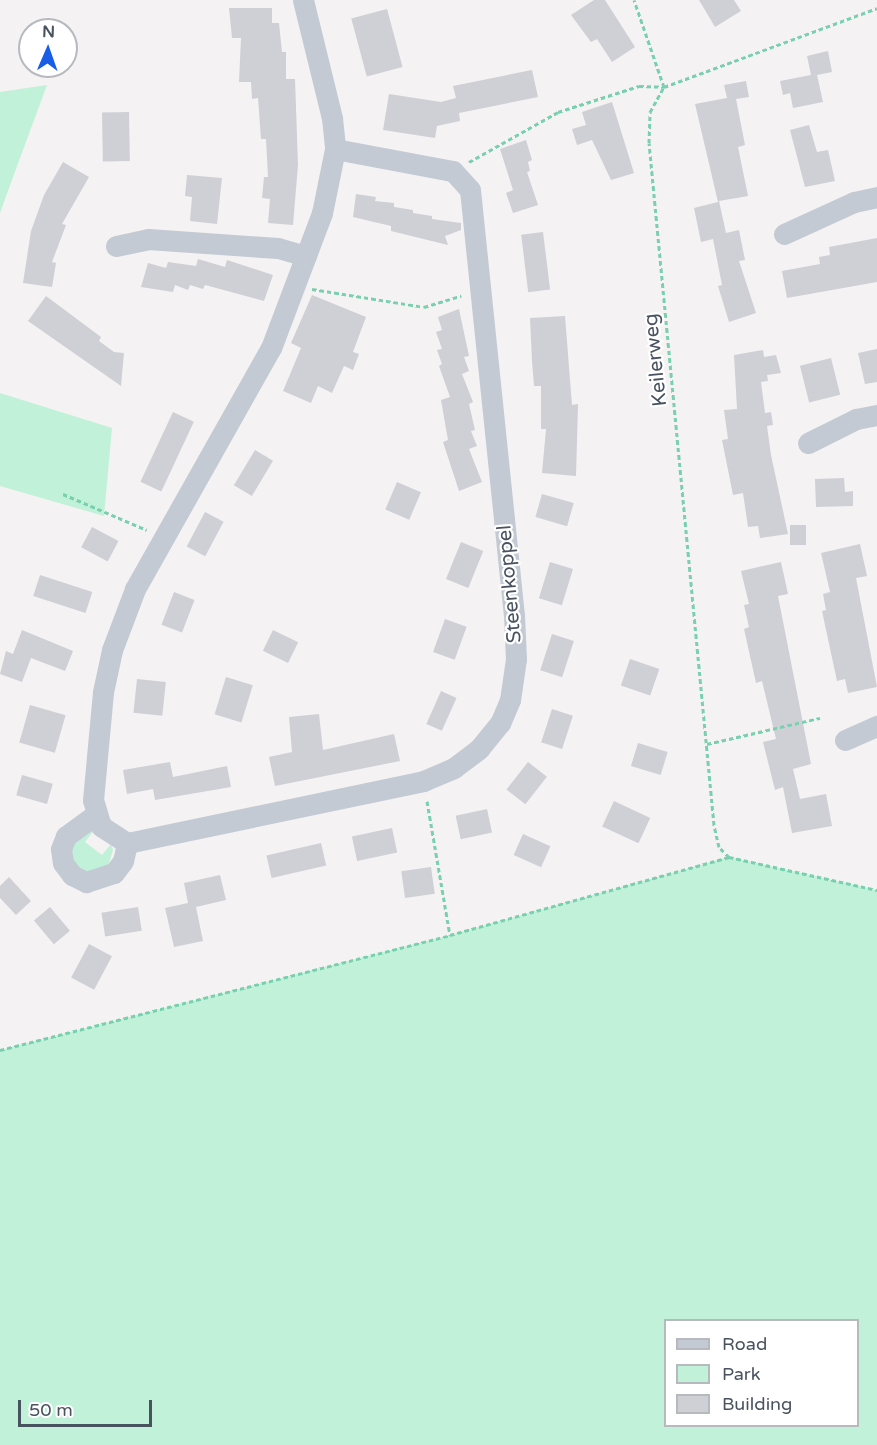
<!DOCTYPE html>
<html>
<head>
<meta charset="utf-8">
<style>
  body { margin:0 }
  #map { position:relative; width:877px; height:1445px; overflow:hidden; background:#f4f2f2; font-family:"Varela Round",sans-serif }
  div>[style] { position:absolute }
  .green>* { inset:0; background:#c1f1d8 }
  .building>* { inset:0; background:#ced0d6; transform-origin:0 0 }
  .path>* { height:3px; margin-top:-1.5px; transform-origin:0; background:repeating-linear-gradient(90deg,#78d0ae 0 4.5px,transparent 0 7.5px) }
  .street>* { height:21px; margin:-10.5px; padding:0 10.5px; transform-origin:10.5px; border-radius:10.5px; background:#c3cad3 }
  span { translate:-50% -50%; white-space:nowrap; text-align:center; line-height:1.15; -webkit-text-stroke:4.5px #fff; paint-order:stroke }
  .street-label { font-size:20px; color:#495360 }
  .legend { position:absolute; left:664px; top:1319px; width:195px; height:108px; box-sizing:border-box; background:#fff; border:2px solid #b6babf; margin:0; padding:8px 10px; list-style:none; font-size:18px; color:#495360 }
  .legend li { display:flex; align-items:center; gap:12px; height:30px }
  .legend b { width:30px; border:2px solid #b6babf }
  .north { position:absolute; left:18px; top:18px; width:60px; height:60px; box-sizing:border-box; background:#fff; border:2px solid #b6babf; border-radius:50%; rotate:2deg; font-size:16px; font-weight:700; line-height:24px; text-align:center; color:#495360 }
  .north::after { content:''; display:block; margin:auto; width:21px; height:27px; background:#175de8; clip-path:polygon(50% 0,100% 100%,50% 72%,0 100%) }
  .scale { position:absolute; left:18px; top:1400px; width:134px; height:27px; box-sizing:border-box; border:3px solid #495360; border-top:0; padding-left:8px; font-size:18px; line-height:21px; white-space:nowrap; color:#495360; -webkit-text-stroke:4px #fff; paint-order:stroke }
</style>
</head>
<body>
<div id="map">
  <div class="green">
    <i style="clip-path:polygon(47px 85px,13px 177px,0 213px,0 92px)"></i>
    <i style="clip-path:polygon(0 393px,112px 428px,104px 516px,0 486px)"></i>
    <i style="clip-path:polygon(89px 830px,94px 830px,85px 842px,102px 855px,111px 844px,113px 850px,108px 866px,97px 875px,71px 865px,70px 844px)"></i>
    <i style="clip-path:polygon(evenodd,729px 857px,877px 890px,877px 1445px,0 1445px,0 1050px,450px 935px,729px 857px,858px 1320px,858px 1426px,666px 1426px,666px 1320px,858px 1320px)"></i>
  </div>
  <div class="building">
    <i style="clip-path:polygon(594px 0,605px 0,635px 47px,612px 62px,597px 39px,591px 42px,571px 15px)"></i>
    <i style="clip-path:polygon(699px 0,734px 0,741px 11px,715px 27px)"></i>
    <i style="clip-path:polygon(229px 8px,272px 8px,272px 23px,279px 23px,282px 52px,286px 52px,286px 79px,295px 79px,298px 165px,293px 225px,268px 223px,270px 199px,262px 198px,264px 177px,268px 177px,266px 139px,261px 139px,258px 98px,252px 99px,251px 82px,239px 82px,241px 38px,232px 38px)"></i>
    <i style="left:387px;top:9px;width:60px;height:37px;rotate:75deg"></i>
    <i style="clip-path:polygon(828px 51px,832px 72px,817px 75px,823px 102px,793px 108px,790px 93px,783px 95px,780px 81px,811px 75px,807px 56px)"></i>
    <i style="clip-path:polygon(532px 70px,538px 97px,459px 113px,460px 121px,437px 126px,435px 138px,383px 130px,389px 94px,441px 102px,456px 98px,453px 86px)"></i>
    <i style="clip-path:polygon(746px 81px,749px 97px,736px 99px,745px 145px,738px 147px,748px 196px,719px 201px,726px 233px,739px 230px,745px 260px,739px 261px,756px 313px,729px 322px,718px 286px,722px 285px,713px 239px,701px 242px,694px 208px,718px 202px,695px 104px,727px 98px,724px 85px)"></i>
    <i style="clip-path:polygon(612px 102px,634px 173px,611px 180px,592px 140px,577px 145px,572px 129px,586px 125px,582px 112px)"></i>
    <i style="left:129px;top:112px;width:49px;height:27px;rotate:89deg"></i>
    <i style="clip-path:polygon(809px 125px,817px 152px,828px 150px,835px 181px,805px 187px,790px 130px)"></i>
    <i style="clip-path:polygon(526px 140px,532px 160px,528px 162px,530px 171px,527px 172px,538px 205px,513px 213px,506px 193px,513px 190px,500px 149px)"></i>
    <i style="clip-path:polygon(63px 162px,89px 177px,62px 224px,66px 225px,52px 262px,56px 263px,52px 287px,23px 283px,31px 231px,44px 195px)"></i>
    <i style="clip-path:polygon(187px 175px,222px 178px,217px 224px,190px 221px,192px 197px,185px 196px)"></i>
    <i style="clip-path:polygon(356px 194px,376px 197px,375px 201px,394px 203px,394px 207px,413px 210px,413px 213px,432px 216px,432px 219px,461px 223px,461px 230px,445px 236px,448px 245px,391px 231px,391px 226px,353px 217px)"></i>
    <i style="left:543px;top:232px;width:58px;height:22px;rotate:83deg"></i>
    <i style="clip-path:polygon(877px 238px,877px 282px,787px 298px,782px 271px,820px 264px,819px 257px,830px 255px,829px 247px)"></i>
    <i style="clip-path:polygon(198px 259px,225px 267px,227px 260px,273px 275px,264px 301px,205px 285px,203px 289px,190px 285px,188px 290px,175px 285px,173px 292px,141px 287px,148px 263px,166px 268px,168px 262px,196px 266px)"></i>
    <i style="clip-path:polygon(312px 295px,366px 317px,353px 352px,359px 354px,353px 370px,344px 366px,332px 393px,318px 386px,311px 403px,283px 391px,301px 348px,291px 343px)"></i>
    <i style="clip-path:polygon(46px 296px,101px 337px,99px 341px,114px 352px,124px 353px,121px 386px,28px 321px)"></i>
    <i style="clip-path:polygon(459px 309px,469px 356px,464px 357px,469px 371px,462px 374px,473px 402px,469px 404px,475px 430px,471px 431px,477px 446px,469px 449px,482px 482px,459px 491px,443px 442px,448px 440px,441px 400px,450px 397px,439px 366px,442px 364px,437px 350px,442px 349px,436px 332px,442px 330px,438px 317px)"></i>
    <i style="clip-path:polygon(565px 316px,572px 405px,578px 404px,576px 476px,542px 473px,546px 429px,541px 429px,541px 386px,534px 386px,532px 361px,530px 318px)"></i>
    <i style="clip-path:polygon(877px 349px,877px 382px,865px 384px,858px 353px)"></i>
    <i style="clip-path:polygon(763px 350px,764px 357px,776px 355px,781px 373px,767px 375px,768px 381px,761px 382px,765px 413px,771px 412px,773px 425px,767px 426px,771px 455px,788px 534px,760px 538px,758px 526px,748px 527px,743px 493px,733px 495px,722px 440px,728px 439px,724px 410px,737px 409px,734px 355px)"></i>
    <i style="left:831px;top:358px;width:38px;height:32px;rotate:76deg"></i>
    <i style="left:173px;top:412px;width:23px;height:77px;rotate:25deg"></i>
    <i style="left:255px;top:450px;width:21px;height:41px;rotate:31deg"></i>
    <i style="clip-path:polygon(844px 478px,845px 492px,853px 491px,853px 506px,816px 507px,815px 479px)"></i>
    <i style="left:397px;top:482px;width:26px;height:30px;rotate:23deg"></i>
    <i style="left:542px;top:494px;width:33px;height:24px;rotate:16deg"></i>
    <i style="left:205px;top:512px;width:21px;height:39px;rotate:28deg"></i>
    <i style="left:790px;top:525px;width:16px;height:20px"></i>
    <i style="left:92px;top:527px;width:30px;height:23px;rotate:28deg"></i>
    <i style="left:461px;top:542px;width:24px;height:40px;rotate:22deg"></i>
    <i style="clip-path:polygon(860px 544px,867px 576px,856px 578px,877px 687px,848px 693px,845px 679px,837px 681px,822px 611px,826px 610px,823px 594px,830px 592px,821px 553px)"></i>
    <i style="left:550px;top:562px;width:24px;height:38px;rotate:17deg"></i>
    <i style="clip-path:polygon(781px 562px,788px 594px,778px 596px,811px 764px,793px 769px,800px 799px,826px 794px,832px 826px,792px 833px,783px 787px,775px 790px,763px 742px,776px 739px,762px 681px,756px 683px,744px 629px,749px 627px,744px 605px,749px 604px,741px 571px)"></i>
    <i style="left:40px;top:575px;width:55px;height:22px;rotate:18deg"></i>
    <i style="left:174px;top:592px;width:22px;height:35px;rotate:21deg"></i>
    <i style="left:445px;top:619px;width:23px;height:35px;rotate:20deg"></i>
    <i style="clip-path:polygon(22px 630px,73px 651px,65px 671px,31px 658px,22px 682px,0 674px,6px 651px,13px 654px)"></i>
    <i style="left:273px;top:630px;width:28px;height:23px;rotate:26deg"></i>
    <i style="left:552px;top:634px;width:23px;height:38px;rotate:18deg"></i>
    <i style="left:630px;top:659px;width:31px;height:28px;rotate:19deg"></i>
    <i style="left:226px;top:677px;width:28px;height:39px;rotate:17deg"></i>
    <i style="left:137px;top:679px;width:29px;height:34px;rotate:6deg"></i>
    <i style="left:441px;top:691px;width:17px;height:36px;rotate:24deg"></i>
    <i style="left:30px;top:705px;width:37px;height:39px;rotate:16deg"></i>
    <i style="left:552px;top:709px;width:22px;height:35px;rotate:18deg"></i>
    <i style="clip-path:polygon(319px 714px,323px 750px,394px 734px,400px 761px,275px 786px,269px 757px,292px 752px,289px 717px)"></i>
    <i style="left:638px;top:743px;width:31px;height:24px;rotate:17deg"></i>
    <i style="clip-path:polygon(170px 762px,173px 777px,227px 766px,231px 787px,155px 800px,153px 789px,127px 794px,123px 770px)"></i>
    <i style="left:528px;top:762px;width:24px;height:35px;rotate:38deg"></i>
    <i style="left:22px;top:775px;width:32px;height:21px;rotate:16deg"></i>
    <i style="left:614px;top:801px;width:40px;height:28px;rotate:25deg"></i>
    <i style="left:487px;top:809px;width:24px;height:32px;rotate:78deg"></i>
    <i style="left:392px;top:828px;width:25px;height:41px;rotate:78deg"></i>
    <i style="left:523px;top:834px;width:30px;height:23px;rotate:24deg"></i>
    <i style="left:321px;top:843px;width:23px;height:56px;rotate:77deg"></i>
    <i style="left:431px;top:867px;width:27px;height:30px;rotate:82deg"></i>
    <i style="clip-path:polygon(220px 875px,226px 900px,196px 907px,203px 941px,174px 947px,165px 908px,188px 903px,184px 883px)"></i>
    <i style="clip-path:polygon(9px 877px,31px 901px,16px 915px,0 898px,0 886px)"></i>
    <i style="left:50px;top:907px;width:31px;height:21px;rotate:50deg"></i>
    <i style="left:138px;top:907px;width:24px;height:37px;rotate:81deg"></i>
    <i style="left:89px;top:944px;width:26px;height:38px;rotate:28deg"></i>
  </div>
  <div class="path">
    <i style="left:469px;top:162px;width:102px;rotate:-29.3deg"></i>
    <i style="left:558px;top:112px;width:85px;rotate:-17.8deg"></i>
    <i style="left:639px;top:86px;width:25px;rotate:2deg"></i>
    <i style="left:664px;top:87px;width:92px;rotate:-109deg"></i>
    <i style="left:312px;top:289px;width:113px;rotate:9.1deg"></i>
    <i style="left:424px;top:307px;width:39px;rotate:-17deg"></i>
    <i style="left:63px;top:494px;width:91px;rotate:23.2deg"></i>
    <i style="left:707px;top:744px;width:116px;rotate:-13deg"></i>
    <i style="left:427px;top:801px;width:136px;rotate:80.3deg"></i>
    <i style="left:729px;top:857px;width:14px;rotate:-135deg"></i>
    <i style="left:719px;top:847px;width:23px;rotate:-103deg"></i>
    <i style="left:714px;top:825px;width:685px;rotate:-95.44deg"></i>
    <i style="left:649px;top:143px;width:31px;rotate:-88deg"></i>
    <i style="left:650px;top:112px;width:29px;rotate:-61deg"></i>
    <i style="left:664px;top:87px;width:227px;rotate:-20.3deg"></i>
    <i style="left:0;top:1050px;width:464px;rotate:-14.3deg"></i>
    <i style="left:450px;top:935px;width:290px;rotate:-15.6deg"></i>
    <i style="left:729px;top:857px;width:152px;rotate:12.6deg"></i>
  </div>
  <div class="street">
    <i style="left:303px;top:0;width:122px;rotate:76.2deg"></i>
    <i style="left:332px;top:118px;width:31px;rotate:84deg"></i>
    <i style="left:335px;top:149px;width:120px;rotate:10.6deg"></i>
    <i style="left:453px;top:171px;width:25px;rotate:48deg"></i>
    <i style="left:470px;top:190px;width:427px;rotate:84.1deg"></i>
    <i style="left:514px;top:615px;width:44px;rotate:87.4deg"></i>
    <i style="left:516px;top:659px;width:41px;rotate:98.3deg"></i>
    <i style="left:510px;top:700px;width:25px;rotate:113deg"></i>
    <i style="left:500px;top:723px;width:33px;rotate:129deg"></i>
    <i style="left:479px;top:749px;width:31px;rotate:143deg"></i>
    <i style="left:454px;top:768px;width:33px;rotate:157deg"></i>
    <i style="left:424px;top:781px;width:303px;rotate:168.2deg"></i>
    <i style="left:127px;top:843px;width:31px;rotate:-147deg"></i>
    <i style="left:101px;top:826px;width:27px;rotate:-107deg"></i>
    <i style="left:93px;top:800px;width:108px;rotate:-84.7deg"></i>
    <i style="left:103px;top:692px;width:43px;rotate:-77.9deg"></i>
    <i style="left:112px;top:650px;width:65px;rotate:-69.3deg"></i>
    <i style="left:135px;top:589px;width:277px;rotate:-60.6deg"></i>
    <i style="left:271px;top:348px;width:144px;rotate:-69.3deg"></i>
    <i style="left:322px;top:213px;width:65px;rotate:-78.5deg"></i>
    <i style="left:784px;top:234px;width:77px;rotate:-24.6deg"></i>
    <i style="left:854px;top:202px;width:24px;rotate:-12deg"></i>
    <i style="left:116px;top:246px;width:33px;rotate:-12deg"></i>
    <i style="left:148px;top:239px;width:130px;rotate:4deg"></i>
    <i style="left:278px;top:248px;width:29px;rotate:16deg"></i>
    <i style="left:808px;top:443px;width:54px;rotate:-26.6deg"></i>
    <i style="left:856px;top:419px;width:21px;rotate:-11deg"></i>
    <i style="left:845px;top:740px;width:35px;rotate:-24deg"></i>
    <i style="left:95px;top:815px;width:36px;rotate:144deg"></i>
    <i style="left:66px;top:836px;width:14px;rotate:111deg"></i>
    <i style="left:61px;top:849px;width:14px;rotate:82deg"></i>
    <i style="left:63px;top:863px;width:15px;rotate:53deg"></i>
    <i style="left:72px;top:875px;width:16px;rotate:27deg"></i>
    <i style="left:86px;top:882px;width:29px;rotate:-18deg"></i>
    <i style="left:114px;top:873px;width:15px;rotate:-53deg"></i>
    <i style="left:123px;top:861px;width:18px;rotate:-77deg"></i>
  </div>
  <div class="street-label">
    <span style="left:656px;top:360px;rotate:-96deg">Keilerweg</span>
    <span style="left:510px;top:584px;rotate:-95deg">Steenkoppel</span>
  </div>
  <ul class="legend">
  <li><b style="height:8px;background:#c3cad3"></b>Road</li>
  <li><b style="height:16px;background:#c1f1d8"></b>Park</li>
  <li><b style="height:16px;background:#ced0d6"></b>Building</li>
  </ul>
  <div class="north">N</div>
  <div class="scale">50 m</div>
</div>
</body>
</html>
